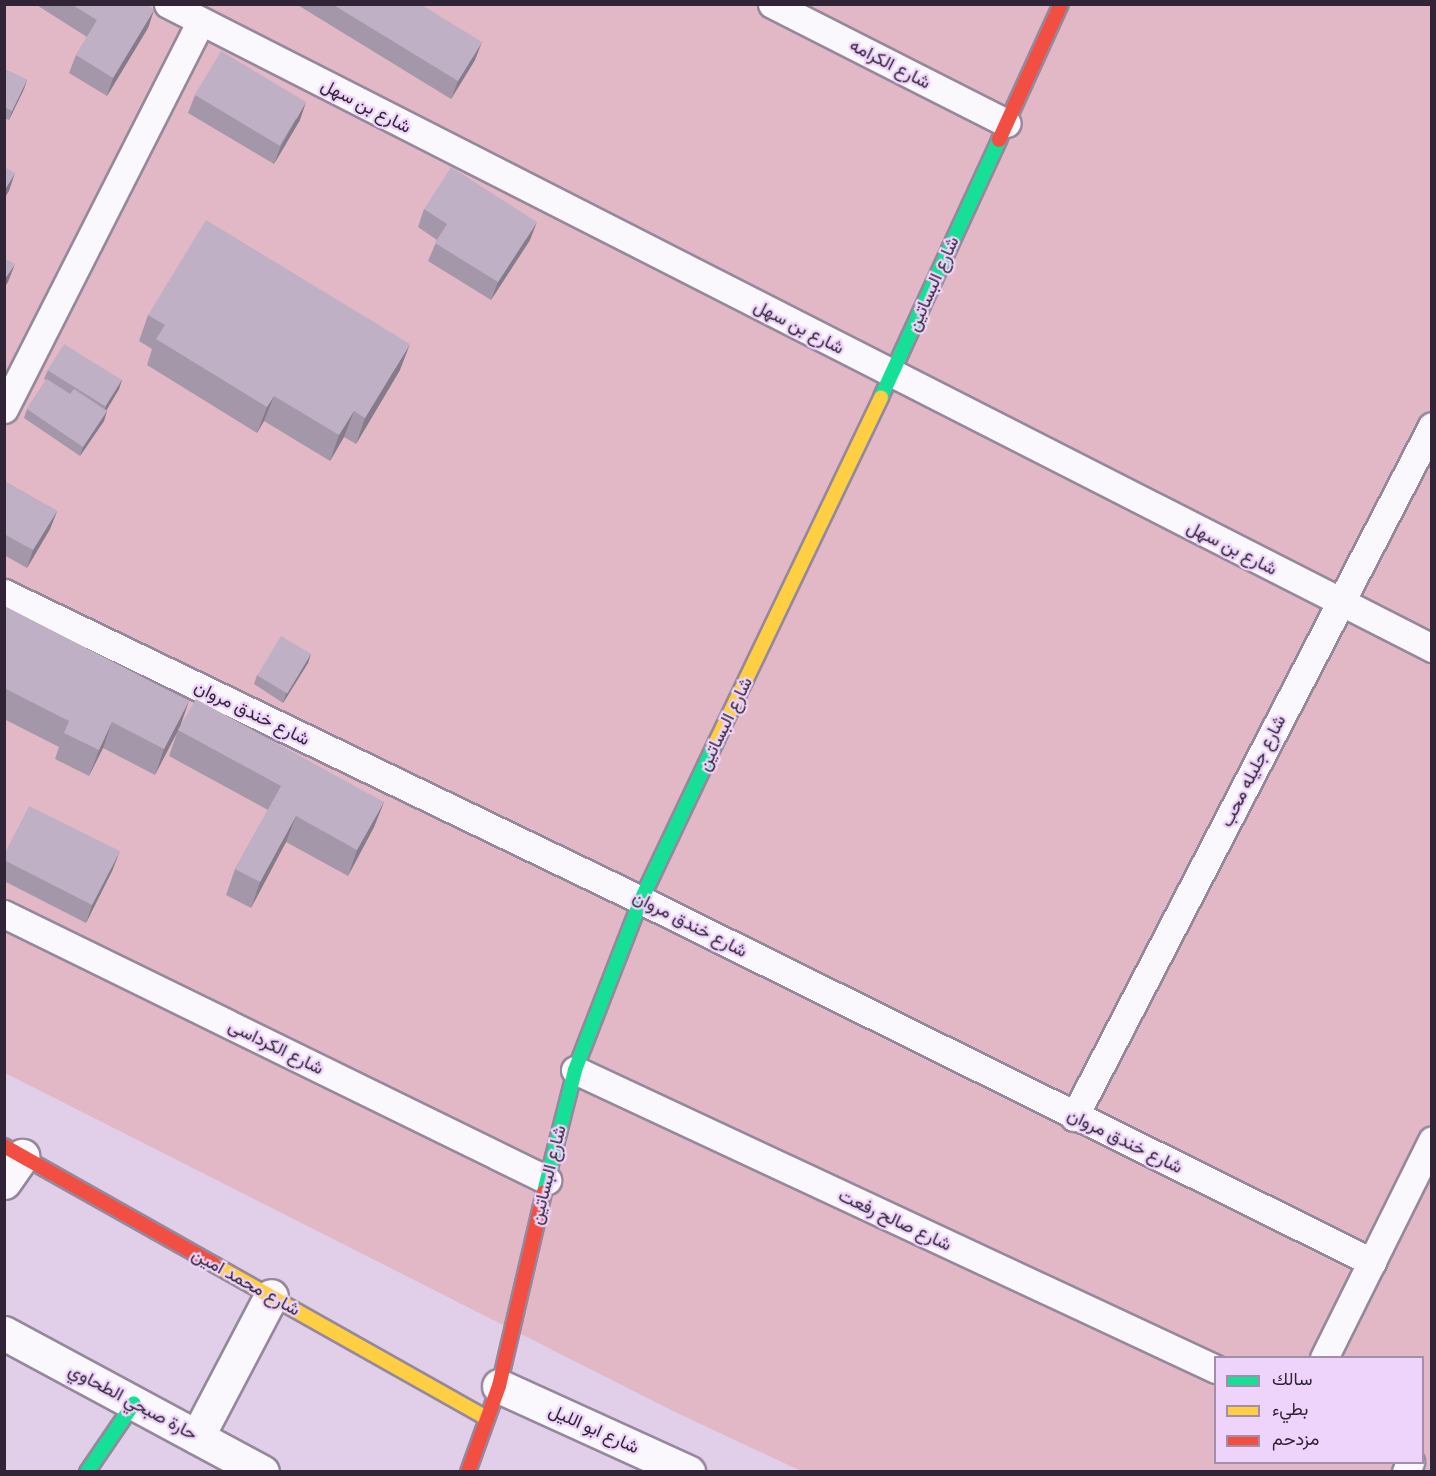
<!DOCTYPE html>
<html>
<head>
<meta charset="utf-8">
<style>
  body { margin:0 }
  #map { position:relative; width:1436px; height:1476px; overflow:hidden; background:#e1cee8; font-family:Karla,Vazirmatn,sans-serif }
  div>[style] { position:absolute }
  .green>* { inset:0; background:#e3b8c6 }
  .roads { filter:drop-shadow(2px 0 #96889c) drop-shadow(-2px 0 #96889c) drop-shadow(0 2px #96889c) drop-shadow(0 -2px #96889c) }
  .lane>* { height:27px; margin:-13.5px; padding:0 13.5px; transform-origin:13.5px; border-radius:13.5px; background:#faf8fc }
  .street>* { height:33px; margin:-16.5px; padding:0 16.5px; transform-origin:16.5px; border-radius:16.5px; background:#faf8fc }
  .fast>* { height:14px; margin:-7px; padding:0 7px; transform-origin:7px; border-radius:7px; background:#16e098 }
  .slow>* { height:14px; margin:-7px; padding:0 7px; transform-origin:7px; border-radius:7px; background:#ffcf43 }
  .jam>* { height:14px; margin:-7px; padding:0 7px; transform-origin:7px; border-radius:7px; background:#f24e42 }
  .wall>* { inset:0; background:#a497a9 }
  .shaded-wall>* { inset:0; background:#867b8a }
  .building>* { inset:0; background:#bfb0c5; transform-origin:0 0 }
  span { translate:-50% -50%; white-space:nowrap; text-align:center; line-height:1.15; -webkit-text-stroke:4.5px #eed4fa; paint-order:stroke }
  .street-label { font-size:18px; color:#302436 }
  .frame { position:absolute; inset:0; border:6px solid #302436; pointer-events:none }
  .legend { position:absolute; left:1214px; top:1356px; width:210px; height:108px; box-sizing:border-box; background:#eed4fa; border:2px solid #a28eac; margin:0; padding:8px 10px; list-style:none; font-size:18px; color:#302436 }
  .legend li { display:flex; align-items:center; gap:12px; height:30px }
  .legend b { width:30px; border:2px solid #a28eac }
</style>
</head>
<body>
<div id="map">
  <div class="green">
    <i style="clip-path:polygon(evenodd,4px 5px,1431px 5px,1431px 1471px,801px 1471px,675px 1412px,5px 1073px,4px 5px,1216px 1358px,1422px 1358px,1422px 1462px,1216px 1462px,1216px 1358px)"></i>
  </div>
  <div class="roads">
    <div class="lane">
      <i style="left:168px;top:4px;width:1419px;rotate:27deg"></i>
      <i style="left:772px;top:4px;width:263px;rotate:26.9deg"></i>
      <i style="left:4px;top:409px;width:435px;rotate:-63.1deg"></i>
      <i style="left:4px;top:593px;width:707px;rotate:25.73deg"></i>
      <i style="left:641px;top:900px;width:816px;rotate:26.35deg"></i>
      <i style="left:4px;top:914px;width:605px;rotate:26.1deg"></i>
      <i style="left:575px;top:1070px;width:707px;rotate:25.01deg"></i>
      <i style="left:1074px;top:1117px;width:778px;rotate:-62.61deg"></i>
      <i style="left:1324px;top:1358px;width:243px;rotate:-63.6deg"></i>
      <i style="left:1406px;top:1472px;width:11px;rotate:-68deg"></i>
    </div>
    <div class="street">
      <i style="left:4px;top:1182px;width:32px;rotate:-55deg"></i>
      <i style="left:4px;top:1333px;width:293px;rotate:28.3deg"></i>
      <i style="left:499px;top:1386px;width:208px;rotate:24.5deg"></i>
      <i style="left:197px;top:1437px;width:159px;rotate:-62.3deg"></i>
    </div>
    <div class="fast">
      <i style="left:881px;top:397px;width:283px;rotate:-65.3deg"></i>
      <i style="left:544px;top:1192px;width:126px;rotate:-75.7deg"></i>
      <i style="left:575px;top:1070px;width:182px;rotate:-68.8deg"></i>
      <i style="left:641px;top:900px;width:175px;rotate:-64.6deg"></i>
      <i style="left:87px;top:1472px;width:83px;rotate:-55.7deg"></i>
    </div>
    <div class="slow">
      <i style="left:716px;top:742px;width:382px;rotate:-64.4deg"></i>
      <i style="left:215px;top:1265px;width:312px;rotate:29.4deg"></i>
    </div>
    <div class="jam">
      <i style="left:999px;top:140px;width:149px;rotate:-65.5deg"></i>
      <i style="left:4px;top:1146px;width:242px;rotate:29.4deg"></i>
      <i style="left:468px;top:1472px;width:91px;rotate:-70.2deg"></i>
      <i style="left:499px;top:1386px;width:199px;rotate:-76.9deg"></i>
    </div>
  </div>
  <div class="wall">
    <i style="clip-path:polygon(35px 4px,145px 4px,154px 10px,148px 28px,107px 96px,69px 73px,76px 55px,87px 37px)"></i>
    <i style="clip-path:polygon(296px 4px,420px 4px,475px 60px,451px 99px)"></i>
    <i style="clip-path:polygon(4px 69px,27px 80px,24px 89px,9px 120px,4px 118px)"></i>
    <i style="clip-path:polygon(195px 95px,300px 120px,274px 164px,188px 113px)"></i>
    <i style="clip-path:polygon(424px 209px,530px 240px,491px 300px,428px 261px,437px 240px,418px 227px)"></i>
    <i style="clip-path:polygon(148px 315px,400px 370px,356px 444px,344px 437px,330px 461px,264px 421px,257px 433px,147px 365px,152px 349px,139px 341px)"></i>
    <i style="clip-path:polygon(48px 370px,122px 380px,119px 389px,106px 411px,107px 411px,104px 421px,80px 456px,24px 418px,27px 409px,46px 380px,44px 379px)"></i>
    <i style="clip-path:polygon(4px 481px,57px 511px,50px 529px,27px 568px,4px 555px)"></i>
    <i style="clip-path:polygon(4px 606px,189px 701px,155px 775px,103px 748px,89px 776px,55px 759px,59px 747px,4px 719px)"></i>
    <i style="clip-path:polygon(311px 654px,308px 663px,283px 703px,254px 684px,257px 675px)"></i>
    <i style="clip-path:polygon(178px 730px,384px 802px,374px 827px,348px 876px,286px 842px,251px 908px,226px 895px,235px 869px,268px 810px,169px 756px)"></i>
    <i style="clip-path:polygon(4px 855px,113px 869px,86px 923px,4px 881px)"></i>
  </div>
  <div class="shaded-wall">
    <i style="clip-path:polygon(154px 10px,148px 28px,107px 96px,113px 78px)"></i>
    <i style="clip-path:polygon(482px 42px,475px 60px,451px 99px,458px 81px)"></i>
    <i style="clip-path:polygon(27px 80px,24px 89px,9px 120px,12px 111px)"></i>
    <i style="clip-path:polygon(306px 102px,300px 120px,274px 164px,281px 146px)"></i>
    <i style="clip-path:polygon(15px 173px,9px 191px,4px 199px,4px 191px)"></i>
    <i style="clip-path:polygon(537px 222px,530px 240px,491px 300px,498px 282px)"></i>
    <i style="clip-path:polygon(15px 264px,8px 282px,4px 288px,4px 280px)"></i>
    <i style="clip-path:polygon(410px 344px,400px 370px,356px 444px,365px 418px)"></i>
    <i style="clip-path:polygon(122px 380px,119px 389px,103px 416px,106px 406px)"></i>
    <i style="clip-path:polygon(274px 396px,264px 421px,257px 433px,267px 407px)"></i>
    <i style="clip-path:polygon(107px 411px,104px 421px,80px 456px,83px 447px)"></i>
    <i style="clip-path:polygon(354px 411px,344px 437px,330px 461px,339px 435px)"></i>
    <i style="clip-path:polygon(57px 511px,50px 529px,27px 568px,33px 550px)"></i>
    <i style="clip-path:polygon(311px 654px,308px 663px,283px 703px,286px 694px)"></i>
    <i style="clip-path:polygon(189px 701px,180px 727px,155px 775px,164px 749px)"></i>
    <i style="clip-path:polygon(112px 722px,103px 748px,89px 776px,99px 750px)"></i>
    <i style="clip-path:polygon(384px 802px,374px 827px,348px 876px,357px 850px)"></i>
    <i style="clip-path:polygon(296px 816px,286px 842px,251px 908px,260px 882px)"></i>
    <i style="clip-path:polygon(120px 851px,113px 869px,86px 923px,92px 905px)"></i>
  </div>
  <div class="building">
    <i style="clip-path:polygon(71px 4px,145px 4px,154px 10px,113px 78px,76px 55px,97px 20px)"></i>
    <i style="clip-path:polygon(332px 4px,420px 4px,482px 42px,458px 81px)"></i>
    <i style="left:221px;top:51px;width:99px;height:51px;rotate:31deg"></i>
    <i style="clip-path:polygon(4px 69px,27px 80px,12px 111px,4px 107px)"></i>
    <i style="clip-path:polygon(4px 167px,15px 173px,4px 191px)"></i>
    <i style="clip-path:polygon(451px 167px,537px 222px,498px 282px,435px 243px,447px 224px,424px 209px)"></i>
    <i style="clip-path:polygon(206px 220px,410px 344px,365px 418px,354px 411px,339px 435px,274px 396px,267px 407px,156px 339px,165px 325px,148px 315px)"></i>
    <i style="clip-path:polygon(4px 258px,15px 264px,4px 280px)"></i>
    <i style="left:64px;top:344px;width:68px;height:31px;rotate:32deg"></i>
    <i style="clip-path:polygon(47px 379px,70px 394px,74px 389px,107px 411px,83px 447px,27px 409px)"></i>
    <i style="clip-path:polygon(4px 481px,57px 511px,33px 550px,4px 534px)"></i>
    <i style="clip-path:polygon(4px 606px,189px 701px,164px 749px,112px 722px,99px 750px,64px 733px,69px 721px,4px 688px)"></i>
    <i style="left:281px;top:636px;width:35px;height:46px;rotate:31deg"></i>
    <i style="clip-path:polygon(196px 699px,384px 802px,357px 850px,296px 816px,260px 882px,235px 869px,281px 786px,178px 730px)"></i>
    <i style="clip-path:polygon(29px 806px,120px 851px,92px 905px,4px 860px,4px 855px)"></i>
  </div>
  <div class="street-label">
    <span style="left:890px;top:64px;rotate:27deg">شارع الكرامه</span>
    <span style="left:366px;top:106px;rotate:27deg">شارع بن سهل</span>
    <span style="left:933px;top:284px;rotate:-66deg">شارع البساتين</span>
    <span style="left:799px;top:327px;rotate:27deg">شارع بن سهل</span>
    <span style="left:1232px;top:548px;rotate:27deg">شارع بن سهل</span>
    <span style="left:252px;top:713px;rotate:26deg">شارع خندق مروان</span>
    <span style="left:725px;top:724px;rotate:-64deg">شارع البساتين</span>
    <span style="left:1253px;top:771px;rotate:-63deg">شارع جليله محب</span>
    <span style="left:690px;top:924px;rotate:27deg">شارع خندق مروان</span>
    <span style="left:276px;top:1047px;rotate:26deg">شارع الكرداسى</span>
    <span style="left:1125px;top:1141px;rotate:26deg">شارع خندق مروان</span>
    <span style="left:548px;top:1175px;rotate:-76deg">شارع البساتين</span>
    <span style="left:895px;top:1220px;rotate:25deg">شارع صالح رفعت</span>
    <span style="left:246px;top:1282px;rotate:29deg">شارع محمد امين</span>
    <span style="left:133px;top:1402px;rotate:28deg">حارة صبحي الطحاوي</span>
    <span style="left:594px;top:1429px;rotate:24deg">شارع ابو الليل</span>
  </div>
  <div class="frame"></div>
  <ul class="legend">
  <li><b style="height:8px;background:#16e098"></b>سالك</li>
  <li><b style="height:8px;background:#ffcf43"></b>بطيء</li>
  <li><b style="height:8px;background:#f24e42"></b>مزدحم</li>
  </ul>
</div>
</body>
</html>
